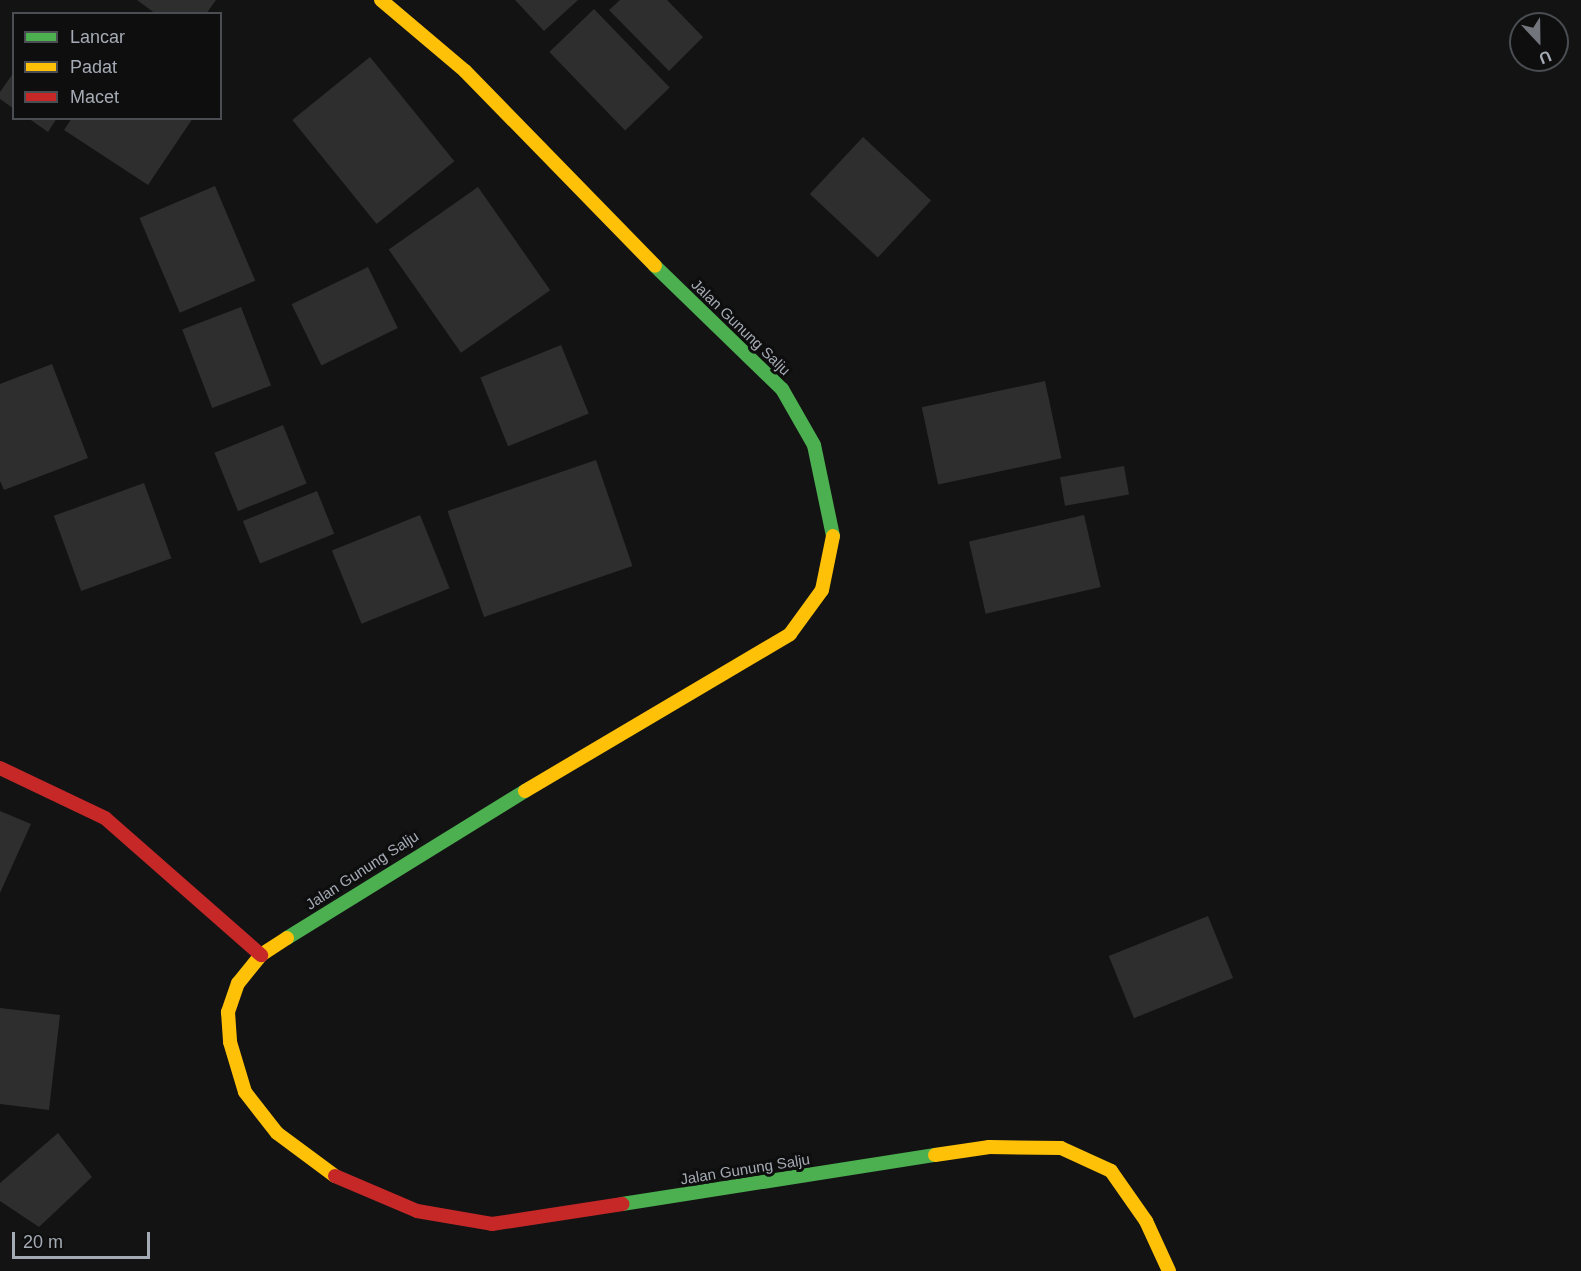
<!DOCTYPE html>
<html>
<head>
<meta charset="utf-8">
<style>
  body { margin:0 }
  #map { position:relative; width:1581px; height:1271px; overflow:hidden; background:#131314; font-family:Arial,sans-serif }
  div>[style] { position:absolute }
  .building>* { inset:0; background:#2e2e2f; transform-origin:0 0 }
  .fast>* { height:14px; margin:-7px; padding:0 7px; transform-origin:7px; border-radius:7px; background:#4caf50 }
  .slow>* { height:14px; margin:-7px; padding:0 7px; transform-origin:7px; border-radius:7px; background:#ffc107 }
  .jam>* { height:14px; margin:-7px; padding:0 7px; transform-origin:7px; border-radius:7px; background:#c62828 }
  span { translate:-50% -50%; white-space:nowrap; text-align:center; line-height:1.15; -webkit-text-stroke:6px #0e0e0f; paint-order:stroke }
  .street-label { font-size:15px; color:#a5abb4 }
  .legend { position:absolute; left:12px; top:12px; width:210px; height:108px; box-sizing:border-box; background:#0e0e0f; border:2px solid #4a4d51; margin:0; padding:8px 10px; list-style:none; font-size:18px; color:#a5abb4 }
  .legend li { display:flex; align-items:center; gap:12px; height:30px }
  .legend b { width:30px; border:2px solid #4a4d51 }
  .north { position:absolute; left:1509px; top:12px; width:60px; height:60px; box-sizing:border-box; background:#0e0e0f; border:2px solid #4a4d51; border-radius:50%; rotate:158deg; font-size:16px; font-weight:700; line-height:24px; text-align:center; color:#a5abb4 }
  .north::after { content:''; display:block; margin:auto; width:21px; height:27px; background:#72767c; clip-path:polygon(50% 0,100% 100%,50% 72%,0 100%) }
  .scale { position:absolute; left:12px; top:1232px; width:138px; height:27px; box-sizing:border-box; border:3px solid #a5abb4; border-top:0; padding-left:8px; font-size:18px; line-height:21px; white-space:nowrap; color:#a5abb4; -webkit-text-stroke:4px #0e0e0f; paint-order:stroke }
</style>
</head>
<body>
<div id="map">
  <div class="building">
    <i style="clip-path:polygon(137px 0,216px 0,206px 14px,156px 14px)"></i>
    <i style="clip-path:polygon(515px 0,578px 0,544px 31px)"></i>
    <i style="clip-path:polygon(620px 0,667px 0,703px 37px,669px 71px,609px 10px)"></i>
    <i style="left:594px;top:9px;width:109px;height:62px;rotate:46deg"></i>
    <i style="left:370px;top:57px;width:134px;height:100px;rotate:51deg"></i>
    <i style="clip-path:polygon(14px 72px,14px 109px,0 99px,0 92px)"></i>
    <i style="clip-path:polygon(28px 118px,57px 118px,48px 132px)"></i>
    <i style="clip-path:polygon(72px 118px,193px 118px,148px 185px,64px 130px)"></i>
    <i style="left:863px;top:137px;width:93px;height:78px;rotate:43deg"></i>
    <i style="left:215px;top:186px;width:103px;height:82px;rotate:67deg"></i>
    <i style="left:478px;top:187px;width:126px;height:109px;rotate:55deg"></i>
    <i style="left:368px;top:267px;width:68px;height:85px;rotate:64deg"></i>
    <i style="left:241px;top:307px;width:84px;height:63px;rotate:69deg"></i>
    <i style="left:561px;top:345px;width:74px;height:87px;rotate:68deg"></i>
    <i style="clip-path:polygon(52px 364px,88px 458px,4px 490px,0 481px,0 384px)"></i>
    <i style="left:1045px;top:381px;width:79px;height:126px;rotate:78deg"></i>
    <i style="left:283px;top:425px;width:63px;height:74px;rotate:68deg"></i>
    <i style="left:596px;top:460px;width:112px;height:157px;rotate:71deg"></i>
    <i style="left:1124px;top:466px;width:29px;height:65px;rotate:80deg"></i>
    <i style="left:144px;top:483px;width:80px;height:96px;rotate:70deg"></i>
    <i style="left:317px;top:491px;width:46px;height:80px;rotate:68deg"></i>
    <i style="left:420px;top:515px;width:79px;height:95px;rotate:68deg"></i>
    <i style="left:1084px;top:515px;width:74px;height:118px;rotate:77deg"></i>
    <i style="clip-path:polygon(0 811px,31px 824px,0 893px)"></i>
    <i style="left:1208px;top:916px;width:67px;height:107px;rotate:68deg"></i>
    <i style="clip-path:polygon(0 1008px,60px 1015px,49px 1110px,0 1104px)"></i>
    <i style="clip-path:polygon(58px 1133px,92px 1177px,39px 1227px,0 1201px,0 1183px)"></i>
  </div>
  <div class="fast">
    <i style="left:655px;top:266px;width:177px;rotate:44.1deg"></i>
    <i style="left:782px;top:389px;width:64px;rotate:60.3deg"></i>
    <i style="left:814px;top:445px;width:93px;rotate:78.2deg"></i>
    <i style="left:287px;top:938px;width:280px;rotate:-31.7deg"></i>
    <i style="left:622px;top:1204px;width:317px;rotate:-8.9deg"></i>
  </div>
  <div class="slow">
    <i style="left:381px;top:0;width:110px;rotate:40.2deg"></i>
    <i style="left:465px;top:71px;width:272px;rotate:45.7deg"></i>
    <i style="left:525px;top:791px;width:308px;rotate:-30.6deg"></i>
    <i style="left:790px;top:634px;width:54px;rotate:-54deg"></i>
    <i style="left:822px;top:590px;width:55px;rotate:-78.5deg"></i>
    <i style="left:287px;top:938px;width:31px;rotate:147deg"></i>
    <i style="left:261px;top:955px;width:36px;rotate:129deg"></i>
    <i style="left:238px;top:983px;width:31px;rotate:109deg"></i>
    <i style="left:228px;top:1012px;width:30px;rotate:86deg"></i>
    <i style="left:230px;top:1042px;width:52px;rotate:73.3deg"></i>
    <i style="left:245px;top:1092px;width:52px;rotate:52deg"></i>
    <i style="left:277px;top:1133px;width:72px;rotate:36.6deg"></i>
    <i style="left:935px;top:1155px;width:55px;rotate:-8.4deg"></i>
    <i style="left:989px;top:1147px;width:72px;rotate:0.8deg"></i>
    <i style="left:1061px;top:1148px;width:55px;rotate:24.7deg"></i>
    <i style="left:1111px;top:1171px;width:61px;rotate:55deg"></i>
    <i style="left:1146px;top:1221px;width:55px;rotate:65.3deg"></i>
  </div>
  <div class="jam">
    <i style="left:0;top:768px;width:116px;rotate:25.5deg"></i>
    <i style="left:105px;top:818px;width:208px;rotate:41.3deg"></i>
    <i style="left:335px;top:1176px;width:89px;rotate:23.1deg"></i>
    <i style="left:417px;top:1211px;width:76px;rotate:9.8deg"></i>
    <i style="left:492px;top:1224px;width:132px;rotate:-8.7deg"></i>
  </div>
  <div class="street-label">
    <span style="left:741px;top:327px;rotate:44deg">Jalan Gunung Salju</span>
    <span style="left:362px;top:870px;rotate:-33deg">Jalan Gunung Salju</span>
    <span style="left:745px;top:1169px;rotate:-9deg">Jalan Gunung Salju</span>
  </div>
  <ul class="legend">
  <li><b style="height:8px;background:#4caf50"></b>Lancar</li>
  <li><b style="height:8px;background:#ffc107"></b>Padat</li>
  <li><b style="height:8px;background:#c62828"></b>Macet</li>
  </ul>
  <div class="north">U</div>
  <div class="scale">20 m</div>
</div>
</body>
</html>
